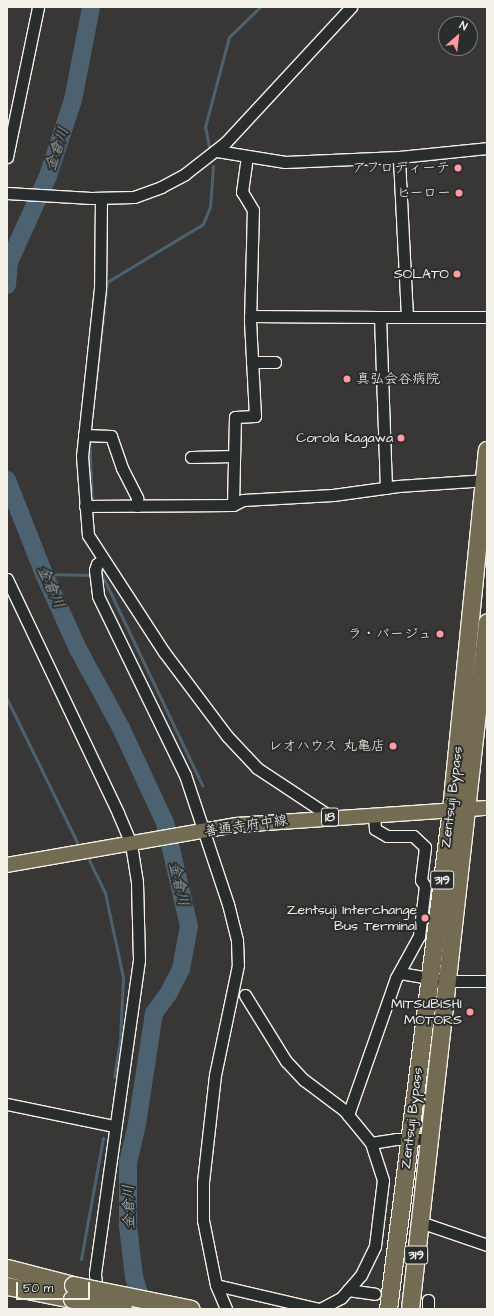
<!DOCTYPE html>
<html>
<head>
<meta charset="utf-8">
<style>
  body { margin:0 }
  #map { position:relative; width:494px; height:1316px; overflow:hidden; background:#383736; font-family:"Architects Daughter","Klee One",sans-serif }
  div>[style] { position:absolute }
  .stream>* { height:3px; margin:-1.5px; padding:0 1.5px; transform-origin:1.5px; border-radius:1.5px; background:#4d6270 }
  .river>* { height:18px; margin:-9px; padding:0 9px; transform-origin:9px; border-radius:9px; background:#4d6270 }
  .minor-tunnel>* { height:11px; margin-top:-5.5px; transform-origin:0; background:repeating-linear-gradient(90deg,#545351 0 11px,transparent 0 16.5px) }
  .roads { filter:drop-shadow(1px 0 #f4f1e8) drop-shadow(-1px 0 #f4f1e8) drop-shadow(0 1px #f4f1e8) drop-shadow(0 -1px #f4f1e8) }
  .minor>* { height:11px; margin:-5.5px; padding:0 5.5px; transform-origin:5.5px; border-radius:5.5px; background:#2a2d2e }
  .major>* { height:14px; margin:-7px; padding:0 7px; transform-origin:7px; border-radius:7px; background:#736b52 }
  .highway>* { height:17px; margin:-8.5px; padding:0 8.5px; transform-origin:8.5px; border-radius:8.5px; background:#736b52 }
  .bridges { filter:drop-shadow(1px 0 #f4f1e8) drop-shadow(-1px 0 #f4f1e8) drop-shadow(0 1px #f4f1e8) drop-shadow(0 -1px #f4f1e8) }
  .highway-bridge>* { height:17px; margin:-8.5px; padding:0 8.5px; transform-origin:8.5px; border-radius:8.5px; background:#736b52 }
  .dots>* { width:11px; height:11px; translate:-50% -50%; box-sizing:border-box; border:2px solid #2a2d2e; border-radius:50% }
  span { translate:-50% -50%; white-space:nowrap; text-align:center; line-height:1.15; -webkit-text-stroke:4px #2a2d2e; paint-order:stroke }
  .shield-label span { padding:1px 3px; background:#2a2d2e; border:1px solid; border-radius:3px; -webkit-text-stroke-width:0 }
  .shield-label { font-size:13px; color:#f4f1e8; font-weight:700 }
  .poi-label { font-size:14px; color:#f4f1e8 }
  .right { translate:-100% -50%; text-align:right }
  .left { translate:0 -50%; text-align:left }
  .street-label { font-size:14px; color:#f4f1e8 }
  .water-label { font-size:15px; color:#b1b8b8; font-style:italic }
  .frame { position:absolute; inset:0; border:8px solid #f4f1e8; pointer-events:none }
  .north { position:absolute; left:438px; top:16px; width:40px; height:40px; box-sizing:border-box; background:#2a2d2e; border:1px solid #7b7b78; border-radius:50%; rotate:28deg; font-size:11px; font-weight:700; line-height:16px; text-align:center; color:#f4f1e8 }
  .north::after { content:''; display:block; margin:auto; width:14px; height:18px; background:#ff9aa2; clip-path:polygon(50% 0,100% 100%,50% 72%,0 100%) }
  .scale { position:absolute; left:16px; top:1282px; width:74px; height:18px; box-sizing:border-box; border:2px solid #f4f1e8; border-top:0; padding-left:5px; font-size:12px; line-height:14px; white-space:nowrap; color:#f4f1e8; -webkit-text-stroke:3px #2a2d2e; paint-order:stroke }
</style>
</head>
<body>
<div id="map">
  <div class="stream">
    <i style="left:210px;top:152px;width:25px;rotate:-101deg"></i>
    <i style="left:205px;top:127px;width:93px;rotate:-75.1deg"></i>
    <i style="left:229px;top:37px;width:43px;rotate:-44.1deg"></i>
    <i style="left:95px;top:390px;width:109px;rotate:-83.7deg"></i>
    <i style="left:107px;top:282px;width:112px;rotate:-31.1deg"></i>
    <i style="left:203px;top:224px;width:18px;rotate:-68deg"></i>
    <i style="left:210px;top:207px;width:41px;rotate:-85.8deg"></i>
    <i style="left:89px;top:437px;width:65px;rotate:87.4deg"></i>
    <i style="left:44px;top:574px;width:49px;rotate:1.2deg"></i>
    <i style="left:99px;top:575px;width:3px"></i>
    <i style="left:102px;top:575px;width:233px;rotate:64.5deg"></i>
    <i style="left:7px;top:699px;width:159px;rotate:63.9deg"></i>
    <i style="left:89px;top:860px;width:37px;rotate:64deg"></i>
    <i style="left:105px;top:893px;width:86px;rotate:77.9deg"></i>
    <i style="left:123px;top:977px;width:63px;rotate:92.7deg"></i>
    <i style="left:120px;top:1040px;width:37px;rotate:99deg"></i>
    <i style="left:81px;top:1259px;width:123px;rotate:-79.7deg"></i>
  </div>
  <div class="river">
    <i style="left:7px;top:285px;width:23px;rotate:-85deg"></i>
    <i style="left:9px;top:262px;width:94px;rotate:-65.6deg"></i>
    <i style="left:48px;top:176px;width:80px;rotate:-71.8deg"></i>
    <i style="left:73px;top:100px;width:95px;rotate:-79deg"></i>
    <i style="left:7px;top:480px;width:101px;rotate:68.5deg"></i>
    <i style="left:44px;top:574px;width:82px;rotate:65.6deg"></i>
    <i style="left:78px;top:649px;width:90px;rotate:61.4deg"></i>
    <i style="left:121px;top:728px;width:105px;rotate:65.1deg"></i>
    <i style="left:165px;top:823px;width:106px;rotate:76.9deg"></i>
    <i style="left:189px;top:926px;width:44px;rotate:100.5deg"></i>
    <i style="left:181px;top:969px;width:28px;rotate:117deg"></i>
    <i style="left:168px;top:994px;width:24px;rotate:126deg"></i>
    <i style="left:154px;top:1013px;width:112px;rotate:98.7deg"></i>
    <i style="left:137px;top:1124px;width:39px;rotate:103deg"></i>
    <i style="left:128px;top:1162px;width:64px;rotate:90deg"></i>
    <i style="left:128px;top:1226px;width:51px;rotate:83.3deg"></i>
    <i style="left:134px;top:1277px;width:34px;rotate:73deg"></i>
  </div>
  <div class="minor-tunnel">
    <i style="left:375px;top:1294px;width:53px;rotate:6.5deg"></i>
  </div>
  <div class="roads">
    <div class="minor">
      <i style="left:217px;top:151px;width:69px;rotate:9.2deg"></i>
      <i style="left:285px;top:162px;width:114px;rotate:-2.5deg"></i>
      <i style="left:399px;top:157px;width:88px;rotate:-5.8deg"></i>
      <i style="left:7px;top:157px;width:153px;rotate:-78.3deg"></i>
      <i style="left:7px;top:193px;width:84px;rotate:3.4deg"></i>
      <i style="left:91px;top:198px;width:43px;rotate:-1.3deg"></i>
      <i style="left:134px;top:197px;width:29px;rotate:-20deg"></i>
      <i style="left:161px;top:187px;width:27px;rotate:-28deg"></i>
      <i style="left:185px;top:174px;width:52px;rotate:-38deg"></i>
      <i style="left:226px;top:142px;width:184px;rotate:-47.2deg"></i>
      <i style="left:101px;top:198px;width:90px;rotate:90.6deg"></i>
      <i style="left:100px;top:288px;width:169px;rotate:96.1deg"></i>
      <i style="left:82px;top:456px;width:79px;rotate:85.7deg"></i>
      <i style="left:88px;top:535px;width:140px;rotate:57deg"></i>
      <i style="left:164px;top:652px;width:105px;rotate:53.1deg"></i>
      <i style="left:227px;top:736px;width:44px;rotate:46.8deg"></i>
      <i style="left:257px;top:768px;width:89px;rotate:33.5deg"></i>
      <i style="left:250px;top:316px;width:130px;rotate:0.4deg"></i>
      <i style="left:407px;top:317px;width:80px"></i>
      <i style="left:252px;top:362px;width:23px"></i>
      <i style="left:84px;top:435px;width:27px;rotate:2deg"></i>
      <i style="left:111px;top:436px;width:34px;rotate:71deg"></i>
      <i style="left:122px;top:468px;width:34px;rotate:63deg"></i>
      <i style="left:137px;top:498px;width:8px;rotate:90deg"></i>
      <i style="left:191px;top:457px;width:43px;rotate:-1.3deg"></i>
      <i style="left:386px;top:488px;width:171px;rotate:-92deg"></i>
      <i style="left:380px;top:317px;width:27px"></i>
      <i style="left:407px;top:317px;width:160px;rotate:-92.9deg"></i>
      <i style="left:233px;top:505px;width:88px;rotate:-88.7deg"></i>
      <i style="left:235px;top:417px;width:20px;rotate:-3deg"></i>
      <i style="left:255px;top:416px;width:94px;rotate:-93deg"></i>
      <i style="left:250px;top:322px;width:112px;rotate:-88.5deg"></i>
      <i style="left:253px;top:210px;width:21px;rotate:-121deg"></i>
      <i style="left:242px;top:192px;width:36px;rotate:-82deg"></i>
      <i style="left:85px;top:506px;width:148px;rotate:-0.4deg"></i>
      <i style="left:233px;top:505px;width:11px;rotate:-27deg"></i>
      <i style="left:243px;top:500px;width:90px;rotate:-3.2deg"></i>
      <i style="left:333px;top:495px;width:66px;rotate:-7.9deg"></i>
      <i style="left:398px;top:486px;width:89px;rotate:-3.9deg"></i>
      <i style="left:103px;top:559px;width:8px;rotate:140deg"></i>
      <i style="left:97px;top:564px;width:6px;rotate:108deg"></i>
      <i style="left:95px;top:570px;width:26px;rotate:83deg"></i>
      <i style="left:98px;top:596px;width:199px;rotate:64.1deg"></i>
      <i style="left:185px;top:775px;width:136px;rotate:71.6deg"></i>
      <i style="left:228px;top:904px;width:37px;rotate:76deg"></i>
      <i style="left:237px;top:940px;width:25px;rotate:88deg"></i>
      <i style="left:238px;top:965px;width:112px;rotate:101.8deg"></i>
      <i style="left:215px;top:1075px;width:108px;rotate:96.4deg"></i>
      <i style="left:203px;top:1182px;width:38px;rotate:90deg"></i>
      <i style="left:203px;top:1220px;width:66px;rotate:78.7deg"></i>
      <i style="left:216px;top:1285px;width:26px;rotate:67deg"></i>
      <i style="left:7px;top:579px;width:259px;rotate:64.6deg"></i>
      <i style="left:118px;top:813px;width:34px;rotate:67deg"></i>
      <i style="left:131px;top:844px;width:39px;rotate:81deg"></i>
      <i style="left:137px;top:883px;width:77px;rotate:88.5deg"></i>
      <i style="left:139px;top:960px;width:317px;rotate:98deg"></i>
      <i style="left:95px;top:1274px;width:20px;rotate:84deg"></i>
      <i style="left:400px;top:973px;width:48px;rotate:9.7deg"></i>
      <i style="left:447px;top:981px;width:40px"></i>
      <i style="left:245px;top:995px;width:78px;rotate:58.2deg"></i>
      <i style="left:286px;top:1061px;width:26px;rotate:47deg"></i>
      <i style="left:304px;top:1080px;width:50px;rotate:36.9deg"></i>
      <i style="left:344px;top:1110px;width:43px;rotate:50.7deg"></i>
      <i style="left:371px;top:1143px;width:25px;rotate:-9deg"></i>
      <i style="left:396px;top:1139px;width:33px"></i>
      <i style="left:7px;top:1104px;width:109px;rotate:11.6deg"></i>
      <i style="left:348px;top:1115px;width:145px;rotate:-70.7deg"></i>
      <i style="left:396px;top:978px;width:48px;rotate:-61.3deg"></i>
      <i style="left:419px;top:936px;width:50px;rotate:-83.2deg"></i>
      <i style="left:425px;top:886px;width:7px;rotate:-124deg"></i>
      <i style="left:421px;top:880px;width:33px;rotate:-83deg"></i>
      <i style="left:425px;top:847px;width:16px;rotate:-137deg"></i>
      <i style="left:413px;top:836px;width:26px;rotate:180deg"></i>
      <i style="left:387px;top:836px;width:14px;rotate:-150deg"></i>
      <i style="left:375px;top:829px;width:15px;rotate:-94deg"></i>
      <i style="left:420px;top:1222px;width:71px;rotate:18.9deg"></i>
      <i style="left:216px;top:1285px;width:105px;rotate:13.2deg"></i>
      <i style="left:348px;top:1290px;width:27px;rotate:8deg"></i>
      <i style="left:320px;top:1309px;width:24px;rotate:-28deg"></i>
      <i style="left:341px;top:1298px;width:30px;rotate:-49deg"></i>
      <i style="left:361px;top:1275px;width:32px;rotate:-64deg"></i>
      <i style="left:375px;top:1246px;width:66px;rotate:-83.1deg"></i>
      <i style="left:383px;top:1180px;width:39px;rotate:-108deg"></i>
      <i style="left:428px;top:1309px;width:9px;rotate:-90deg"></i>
    </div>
    <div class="major">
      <i style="left:7px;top:865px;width:232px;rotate:-9.9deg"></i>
      <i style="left:236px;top:825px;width:252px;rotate:-3.9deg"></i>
    </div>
    <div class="highway">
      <i style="left:7px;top:1268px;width:68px;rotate:14.4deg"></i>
      <i style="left:7px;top:1286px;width:66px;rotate:11.3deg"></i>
      <i style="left:388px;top:1309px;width:504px;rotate:-82.82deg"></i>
      <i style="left:451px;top:809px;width:361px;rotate:-84.3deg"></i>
      <i style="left:410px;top:1309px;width:691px;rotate:-83.6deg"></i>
    </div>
  </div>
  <div class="bridges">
    <div class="highway-bridge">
      <i style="left:73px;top:1285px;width:120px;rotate:11.5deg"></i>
      <i style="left:72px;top:1299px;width:52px;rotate:11.1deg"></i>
    </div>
  </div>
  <div class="dots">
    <i style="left:458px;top:168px;background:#ff9aa2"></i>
    <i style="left:459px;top:193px;background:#ff9aa2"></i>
    <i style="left:457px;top:274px;background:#ff9aa2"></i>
    <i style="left:347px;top:379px;background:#ff9aa2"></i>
    <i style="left:401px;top:438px;background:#ff9aa2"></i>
    <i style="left:440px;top:634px;background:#ff9aa2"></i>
    <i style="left:393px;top:746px;background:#ff9aa2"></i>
    <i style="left:425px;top:918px;background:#ff9aa2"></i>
    <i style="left:470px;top:1012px;background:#ff9aa2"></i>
  </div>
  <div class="shield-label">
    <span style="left:330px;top:817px">18</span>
    <span style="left:442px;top:880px">319</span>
    <span style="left:416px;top:1255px">319</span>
  </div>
  <div class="poi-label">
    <span class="right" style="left:450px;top:168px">アフロディーテ</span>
    <span class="right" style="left:451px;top:193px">ヒーロー</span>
    <span class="right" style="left:449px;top:274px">SOLATO</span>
    <span class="left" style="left:356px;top:379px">真弘会谷病院</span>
    <span class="right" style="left:393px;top:438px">Corola Kagawa</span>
    <span class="right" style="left:432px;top:634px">ラ・パージュ</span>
    <span class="right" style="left:385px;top:746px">レオハウス 丸亀店</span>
    <span class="right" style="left:417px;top:918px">Zentsuji Interchange<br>Bus Terminal</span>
    <span class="right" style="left:462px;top:1012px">MITSUBISHI<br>MOTORS</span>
  </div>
  <div class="street-label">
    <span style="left:452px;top:797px;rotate:-83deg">Zentsuji Bypass</span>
    <span style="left:246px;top:826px;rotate:-8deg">善通寺府中線</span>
    <span style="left:412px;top:1118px;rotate:-83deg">Zentsuji Bypass</span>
  </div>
  <div class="water-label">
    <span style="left:57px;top:149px;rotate:-71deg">金倉川</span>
    <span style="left:51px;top:587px;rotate:66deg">金倉川</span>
    <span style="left:179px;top:884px;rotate:77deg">金倉川</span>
    <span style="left:129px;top:1207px;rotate:-91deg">金倉川</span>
  </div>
  <div class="frame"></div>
  <div class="north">N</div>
  <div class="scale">50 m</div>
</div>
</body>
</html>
